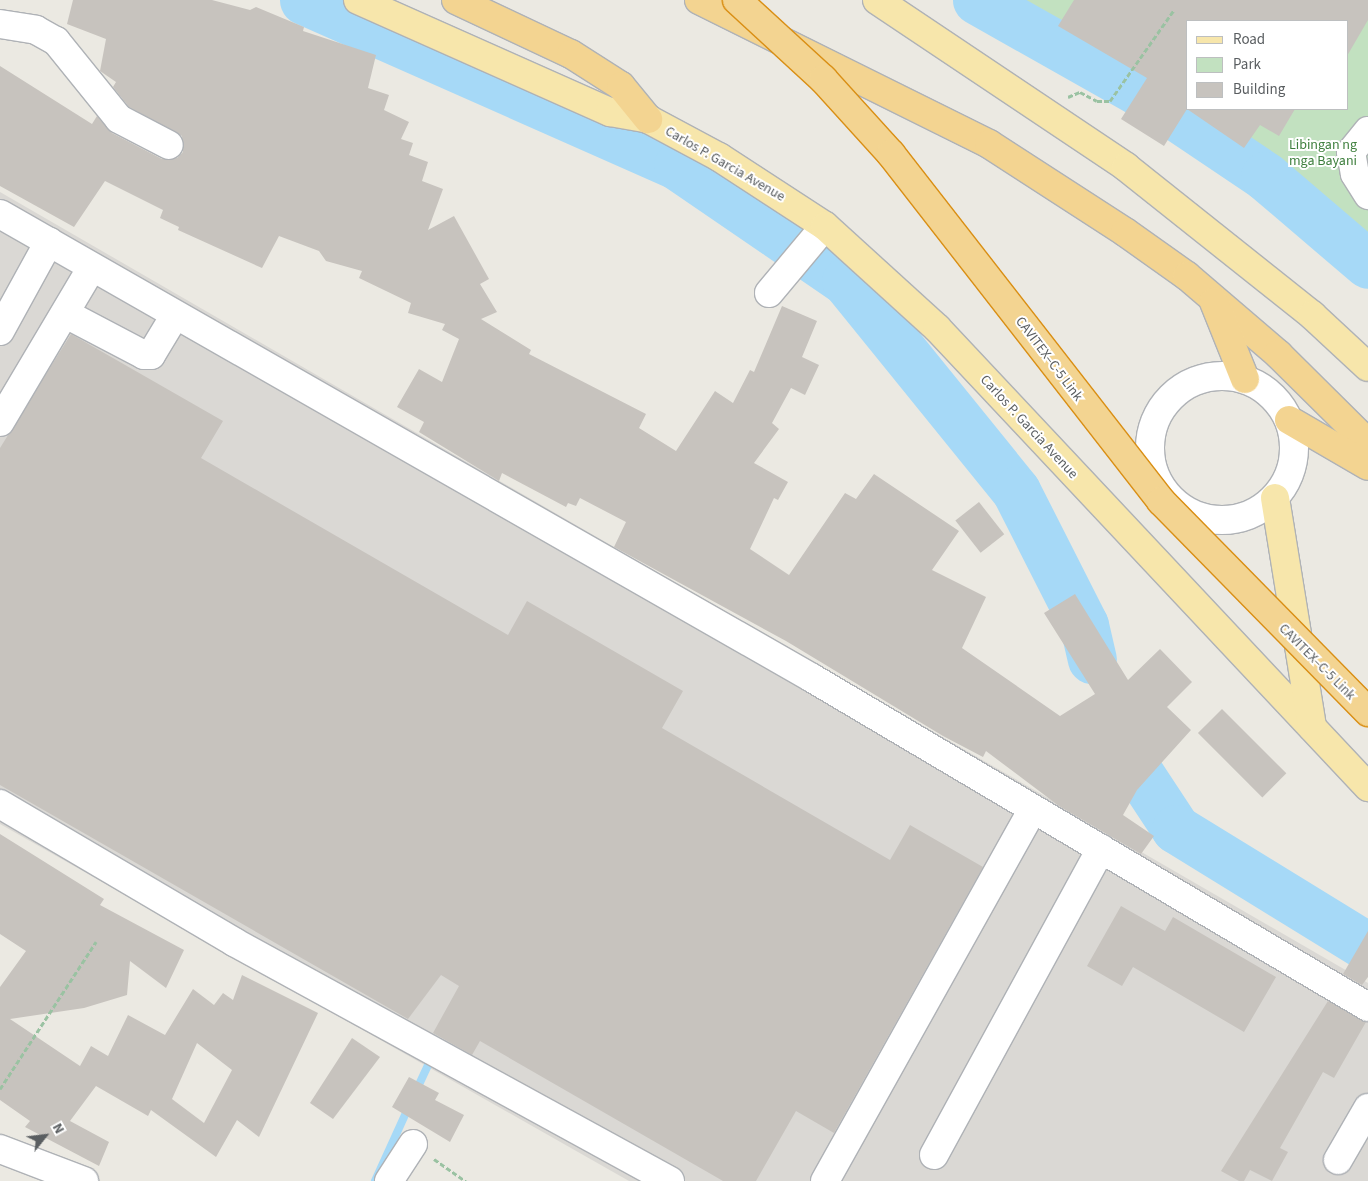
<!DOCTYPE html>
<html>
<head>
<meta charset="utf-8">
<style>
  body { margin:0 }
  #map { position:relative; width:1368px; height:1181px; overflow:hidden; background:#ebe9e2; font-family:"Source Sans 3",sans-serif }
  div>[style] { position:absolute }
  .industrial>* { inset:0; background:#dad8d4 }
  .green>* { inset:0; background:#c2e1c0 }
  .stream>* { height:8px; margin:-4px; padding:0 4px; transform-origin:4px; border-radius:4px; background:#a6d9f7 }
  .river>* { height:49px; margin:-24.5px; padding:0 24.5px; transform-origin:24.5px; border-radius:24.5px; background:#a6d9f7 }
  .building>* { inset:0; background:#c7c3be; transform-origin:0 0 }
  .path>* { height:3px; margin-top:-1.5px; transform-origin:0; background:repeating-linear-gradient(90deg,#9ac2a2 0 5px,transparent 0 7.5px) }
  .roads { filter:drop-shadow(1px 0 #afb2b6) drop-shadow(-1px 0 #afb2b6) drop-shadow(0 1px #afb2b6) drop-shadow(0 -1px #afb2b6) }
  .minor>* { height:28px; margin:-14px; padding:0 14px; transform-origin:14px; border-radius:14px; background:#fff }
  .minor>.ring { margin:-14px; padding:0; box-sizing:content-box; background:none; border:28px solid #fff; border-radius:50% }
  .major>* { height:28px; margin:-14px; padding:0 14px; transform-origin:14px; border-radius:14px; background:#f7e6ab }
  .highway>* { height:28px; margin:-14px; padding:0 14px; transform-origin:14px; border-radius:14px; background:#f3d491 }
  .bridges { filter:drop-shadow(1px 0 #d98f15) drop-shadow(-1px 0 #d98f15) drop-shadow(0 1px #d98f15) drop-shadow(0 -1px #d98f15) }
  .highway-bridge>* { height:28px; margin:-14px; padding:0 14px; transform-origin:14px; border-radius:14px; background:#f3d491 }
  span { translate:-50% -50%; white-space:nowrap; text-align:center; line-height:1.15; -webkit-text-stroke:4px #fff; paint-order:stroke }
  .park-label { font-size:14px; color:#3d7e3c }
  .street-label { font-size:14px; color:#5a5e61 }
  .legend { position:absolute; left:1186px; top:20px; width:162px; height:90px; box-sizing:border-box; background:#fff; border:1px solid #bdbfc0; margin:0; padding:6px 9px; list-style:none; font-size:15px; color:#5a5e61 }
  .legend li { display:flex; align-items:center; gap:10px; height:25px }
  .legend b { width:25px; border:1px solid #bdbfc0 }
  .north { position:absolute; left:20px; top:1111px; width:50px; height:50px; -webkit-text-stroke:4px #fff; paint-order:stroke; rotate:61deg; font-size:14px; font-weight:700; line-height:20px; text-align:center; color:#5a5e61 }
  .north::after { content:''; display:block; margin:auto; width:18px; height:22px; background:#5a5e61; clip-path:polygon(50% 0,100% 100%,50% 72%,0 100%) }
</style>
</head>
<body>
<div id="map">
  <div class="industrial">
    <i style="clip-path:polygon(0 192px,1368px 983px,1368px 1181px,629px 1181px,0 824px)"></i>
  </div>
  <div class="green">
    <i style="clip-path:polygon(evenodd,1011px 0,1368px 0,1368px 251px,1294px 187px,1011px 0,1187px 21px,1347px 21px,1347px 109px,1187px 109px,1187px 21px)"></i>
  </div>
  <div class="stream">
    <i style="left:416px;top:1091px;width:38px;rotate:-65deg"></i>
    <i style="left:375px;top:1181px;width:82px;rotate:-65.6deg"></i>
  </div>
  <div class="river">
    <i style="left:304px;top:0;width:409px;rotate:23.9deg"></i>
    <i style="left:678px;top:166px;width:204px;rotate:34.4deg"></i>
    <i style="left:846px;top:281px;width:270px;rotate:51deg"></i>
    <i style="left:1016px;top:491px;width:150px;rotate:63.1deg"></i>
    <i style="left:1084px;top:625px;width:35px;rotate:77deg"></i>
    <i style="left:977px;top:0;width:187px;rotate:29.4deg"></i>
    <i style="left:1140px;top:92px;width:151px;rotate:33.9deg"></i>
    <i style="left:1265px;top:176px;width:135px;rotate:40.5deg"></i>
    <i style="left:1108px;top:726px;width:123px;rotate:56.6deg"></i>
    <i style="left:1176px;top:829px;width:225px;rotate:31.6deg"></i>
  </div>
  <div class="building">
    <i style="clip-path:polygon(73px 0,212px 0,250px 10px,256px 7px,304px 27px,303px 31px,376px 55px,368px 88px,389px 95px,384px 110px,409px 122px,401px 139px,413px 143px,409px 155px,428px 162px,422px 181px,443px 189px,428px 230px,454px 216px,489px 279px,480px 284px,497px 312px,481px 319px,531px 350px,529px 354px,646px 414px,639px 428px,676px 451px,715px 391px,733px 403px,750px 370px,754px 372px,782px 306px,817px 321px,802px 357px,819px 365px,805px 395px,791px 388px,772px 423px,779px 429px,754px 463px,788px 482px,778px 500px,774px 498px,750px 549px,789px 575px,845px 493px,856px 499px,874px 474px,959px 531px,932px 570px,986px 597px,962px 648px,1060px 716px,1095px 694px,1044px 613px,1075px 594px,1128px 680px,1160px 649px,1192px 682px,1167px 707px,1191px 730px,1137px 790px,1123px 815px,1154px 836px,1141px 854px,1059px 806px,986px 751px,983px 757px,943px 736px,786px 641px,614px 547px,626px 522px,580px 498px,576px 506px,568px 503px,566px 507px,502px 473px,499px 481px,419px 432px,424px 422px,397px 407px,419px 369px,442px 382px,459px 339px,442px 330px,445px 324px,408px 313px,411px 303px,359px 278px,362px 271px,326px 261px,319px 251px,279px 236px,262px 268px,178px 230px,179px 227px,160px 218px,163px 210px,105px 181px,74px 227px,0 186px,0 66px,92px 124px,97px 116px,112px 133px,162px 159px,177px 158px,183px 152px,182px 136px,129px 107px,113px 87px,116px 82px,100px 71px,106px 39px,67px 24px)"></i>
    <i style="clip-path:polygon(1074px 0,1368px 0,1368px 20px,1347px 56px,1347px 21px,1187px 21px,1187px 109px,1295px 109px,1279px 136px,1260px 125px,1244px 148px,1187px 109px,1164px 146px,1121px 119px,1147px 78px,1058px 26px)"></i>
    <i style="clip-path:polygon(71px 334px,223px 421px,201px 458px,508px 635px,527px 601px,683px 691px,662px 728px,890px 860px,910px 825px,983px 867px,834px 1133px,796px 1111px,756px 1181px,723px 1181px,480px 1041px,472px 1055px,433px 1033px,459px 986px,441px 975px,408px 1019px,0 785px,0 448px)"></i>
    <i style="left:979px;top:502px;width:41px;height:30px;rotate:52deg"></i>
    <i style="left:1222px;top:709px;width:91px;height:34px;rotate:45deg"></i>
    <i style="clip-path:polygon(evenodd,0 834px,104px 899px,100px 905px,184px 950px,166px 988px,130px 961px,127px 995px,84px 1008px,10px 1019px,80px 1066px,91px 1046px,108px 1056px,128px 1015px,165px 1035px,193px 989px,214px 1005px,223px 993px,233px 1000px,242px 975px,318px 1013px,259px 1137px,237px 1120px,216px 1157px,151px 1110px,148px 1116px,96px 1086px,70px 1121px,109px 1142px,99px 1166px,25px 1127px,30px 1121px,0 1100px,0 987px,26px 951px,0 934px,0 834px,197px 1043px,232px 1070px,204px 1123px,172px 1099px,197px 1043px)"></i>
    <i style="clip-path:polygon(1121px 906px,1165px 931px,1173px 917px,1276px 977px,1244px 1032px,1133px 967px,1122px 986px,1087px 966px)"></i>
    <i style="clip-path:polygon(1368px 931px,1368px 977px,1362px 985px,1343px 974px)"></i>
    <i style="clip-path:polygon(1328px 1001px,1366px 1022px,1334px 1078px,1323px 1072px,1280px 1148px,1288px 1152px,1272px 1181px,1250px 1170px,1244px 1181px,1239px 1181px,1221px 1171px)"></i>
    <i style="clip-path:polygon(352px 1038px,380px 1057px,333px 1119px,310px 1103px)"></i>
    <i style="clip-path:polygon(409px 1077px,439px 1093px,435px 1100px,464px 1115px,450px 1142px,392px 1107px)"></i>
  </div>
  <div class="path">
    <i style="left:1068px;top:97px;width:13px;rotate:-23deg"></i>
    <i style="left:1080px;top:92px;width:19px;rotate:28deg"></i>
    <i style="left:1097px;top:101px;width:13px"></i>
    <i style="left:1110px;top:101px;width:111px;rotate:-54.9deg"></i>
    <i style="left:0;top:1089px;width:176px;rotate:-56.9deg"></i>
    <i style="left:434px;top:1159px;width:39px;rotate:35deg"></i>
  </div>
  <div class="roads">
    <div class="minor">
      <i style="left:0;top:24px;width:36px;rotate:9deg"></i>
      <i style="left:36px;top:30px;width:23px;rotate:29deg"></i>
      <i style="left:56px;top:41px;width:100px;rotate:51.1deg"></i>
      <i style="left:119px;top:119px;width:56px;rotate:27.5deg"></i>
      <i style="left:1368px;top:131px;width:27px;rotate:129deg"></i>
      <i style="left:1351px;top:152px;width:22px;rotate:80deg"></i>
      <i style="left:1355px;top:174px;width:25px;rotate:58deg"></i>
      <i style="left:0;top:214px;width:935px;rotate:29.74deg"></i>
      <i style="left:812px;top:678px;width:646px;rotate:30.61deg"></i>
      <i style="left:769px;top:293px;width:87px;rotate:-50.1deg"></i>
      <i style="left:66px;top:314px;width:88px;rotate:27.7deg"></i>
      <i style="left:144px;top:355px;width:7px"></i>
      <i style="left:151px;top:355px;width:44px;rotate:-58.8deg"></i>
      <i style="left:0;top:331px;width:102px;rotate:-61.2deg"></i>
      <i class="ring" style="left:1150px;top:376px;width:116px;height:116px"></i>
      <i style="left:0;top:422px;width:178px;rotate:-59.3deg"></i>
      <i style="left:0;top:804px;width:272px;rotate:30.5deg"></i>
      <i style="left:234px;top:942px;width:497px;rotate:28.7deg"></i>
      <i style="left:0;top:1149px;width:90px;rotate:20.9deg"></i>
      <i style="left:934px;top:1155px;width:349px;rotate:-61.4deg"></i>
      <i style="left:1338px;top:1160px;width:60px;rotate:-60deg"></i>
      <i style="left:389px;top:1181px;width:44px;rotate:-57deg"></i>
      <i style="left:825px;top:1181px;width:426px;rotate:-60.8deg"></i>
    </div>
    <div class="major">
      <i style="left:358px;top:0;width:276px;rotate:24deg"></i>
      <i style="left:610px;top:112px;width:39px;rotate:10deg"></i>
      <i style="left:648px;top:119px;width:81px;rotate:28.2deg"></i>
      <i style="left:719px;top:157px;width:126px;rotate:33.1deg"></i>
      <i style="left:825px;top:226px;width:151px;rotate:42.3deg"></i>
      <i style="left:937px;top:328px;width:630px;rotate:46.8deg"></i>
      <i style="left:877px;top:0;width:300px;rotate:33.8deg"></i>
      <i style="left:1126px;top:167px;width:238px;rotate:38.5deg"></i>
      <i style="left:1312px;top:315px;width:76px;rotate:42.9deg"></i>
      <i style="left:1275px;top:498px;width:232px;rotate:80.8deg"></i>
    </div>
    <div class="highway">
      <i style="left:456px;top:0;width:127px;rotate:25.2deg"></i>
      <i style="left:571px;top:54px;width:59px;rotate:32.6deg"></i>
      <i style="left:621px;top:86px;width:43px;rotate:50.7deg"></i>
      <i style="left:699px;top:0;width:324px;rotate:26.4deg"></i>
      <i style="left:989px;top:144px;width:162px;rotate:32.9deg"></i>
      <i style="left:1125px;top:232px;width:76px;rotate:35.4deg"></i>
      <i style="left:1187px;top:276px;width:120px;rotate:40.6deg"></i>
      <i style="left:1278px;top:354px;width:127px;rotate:44.7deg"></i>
      <i style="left:1214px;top:302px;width:83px;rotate:68.1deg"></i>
      <i style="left:1289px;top:420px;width:91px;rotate:30.2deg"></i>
    </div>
  </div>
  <div class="bridges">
    <div class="highway-bridge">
      <i style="left:737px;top:0;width:117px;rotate:42.6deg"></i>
      <i style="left:823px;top:79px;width:101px;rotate:47.8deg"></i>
      <i style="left:891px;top:154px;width:440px;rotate:52.1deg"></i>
      <i style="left:1161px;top:501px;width:296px;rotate:45.5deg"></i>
    </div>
  </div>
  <div class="park-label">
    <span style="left:1323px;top:153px">Libingan ng<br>mga Bayani</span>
  </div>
  <div class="street-label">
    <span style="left:725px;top:164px;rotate:30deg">Carlos P. Garcia Avenue</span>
    <span style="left:1049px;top:359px;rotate:53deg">CAVITEX–C-5 Link</span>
    <span style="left:1029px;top:427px;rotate:47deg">Carlos P. Garcia Avenue</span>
    <span style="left:1317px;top:662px;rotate:45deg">CAVITEX–C-5 Link</span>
  </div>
  <ul class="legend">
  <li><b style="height:6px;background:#f7e6ab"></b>Road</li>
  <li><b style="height:14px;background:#c2e1c0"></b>Park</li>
  <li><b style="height:14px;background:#c7c3be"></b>Building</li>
  </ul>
  <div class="north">N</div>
</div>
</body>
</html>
